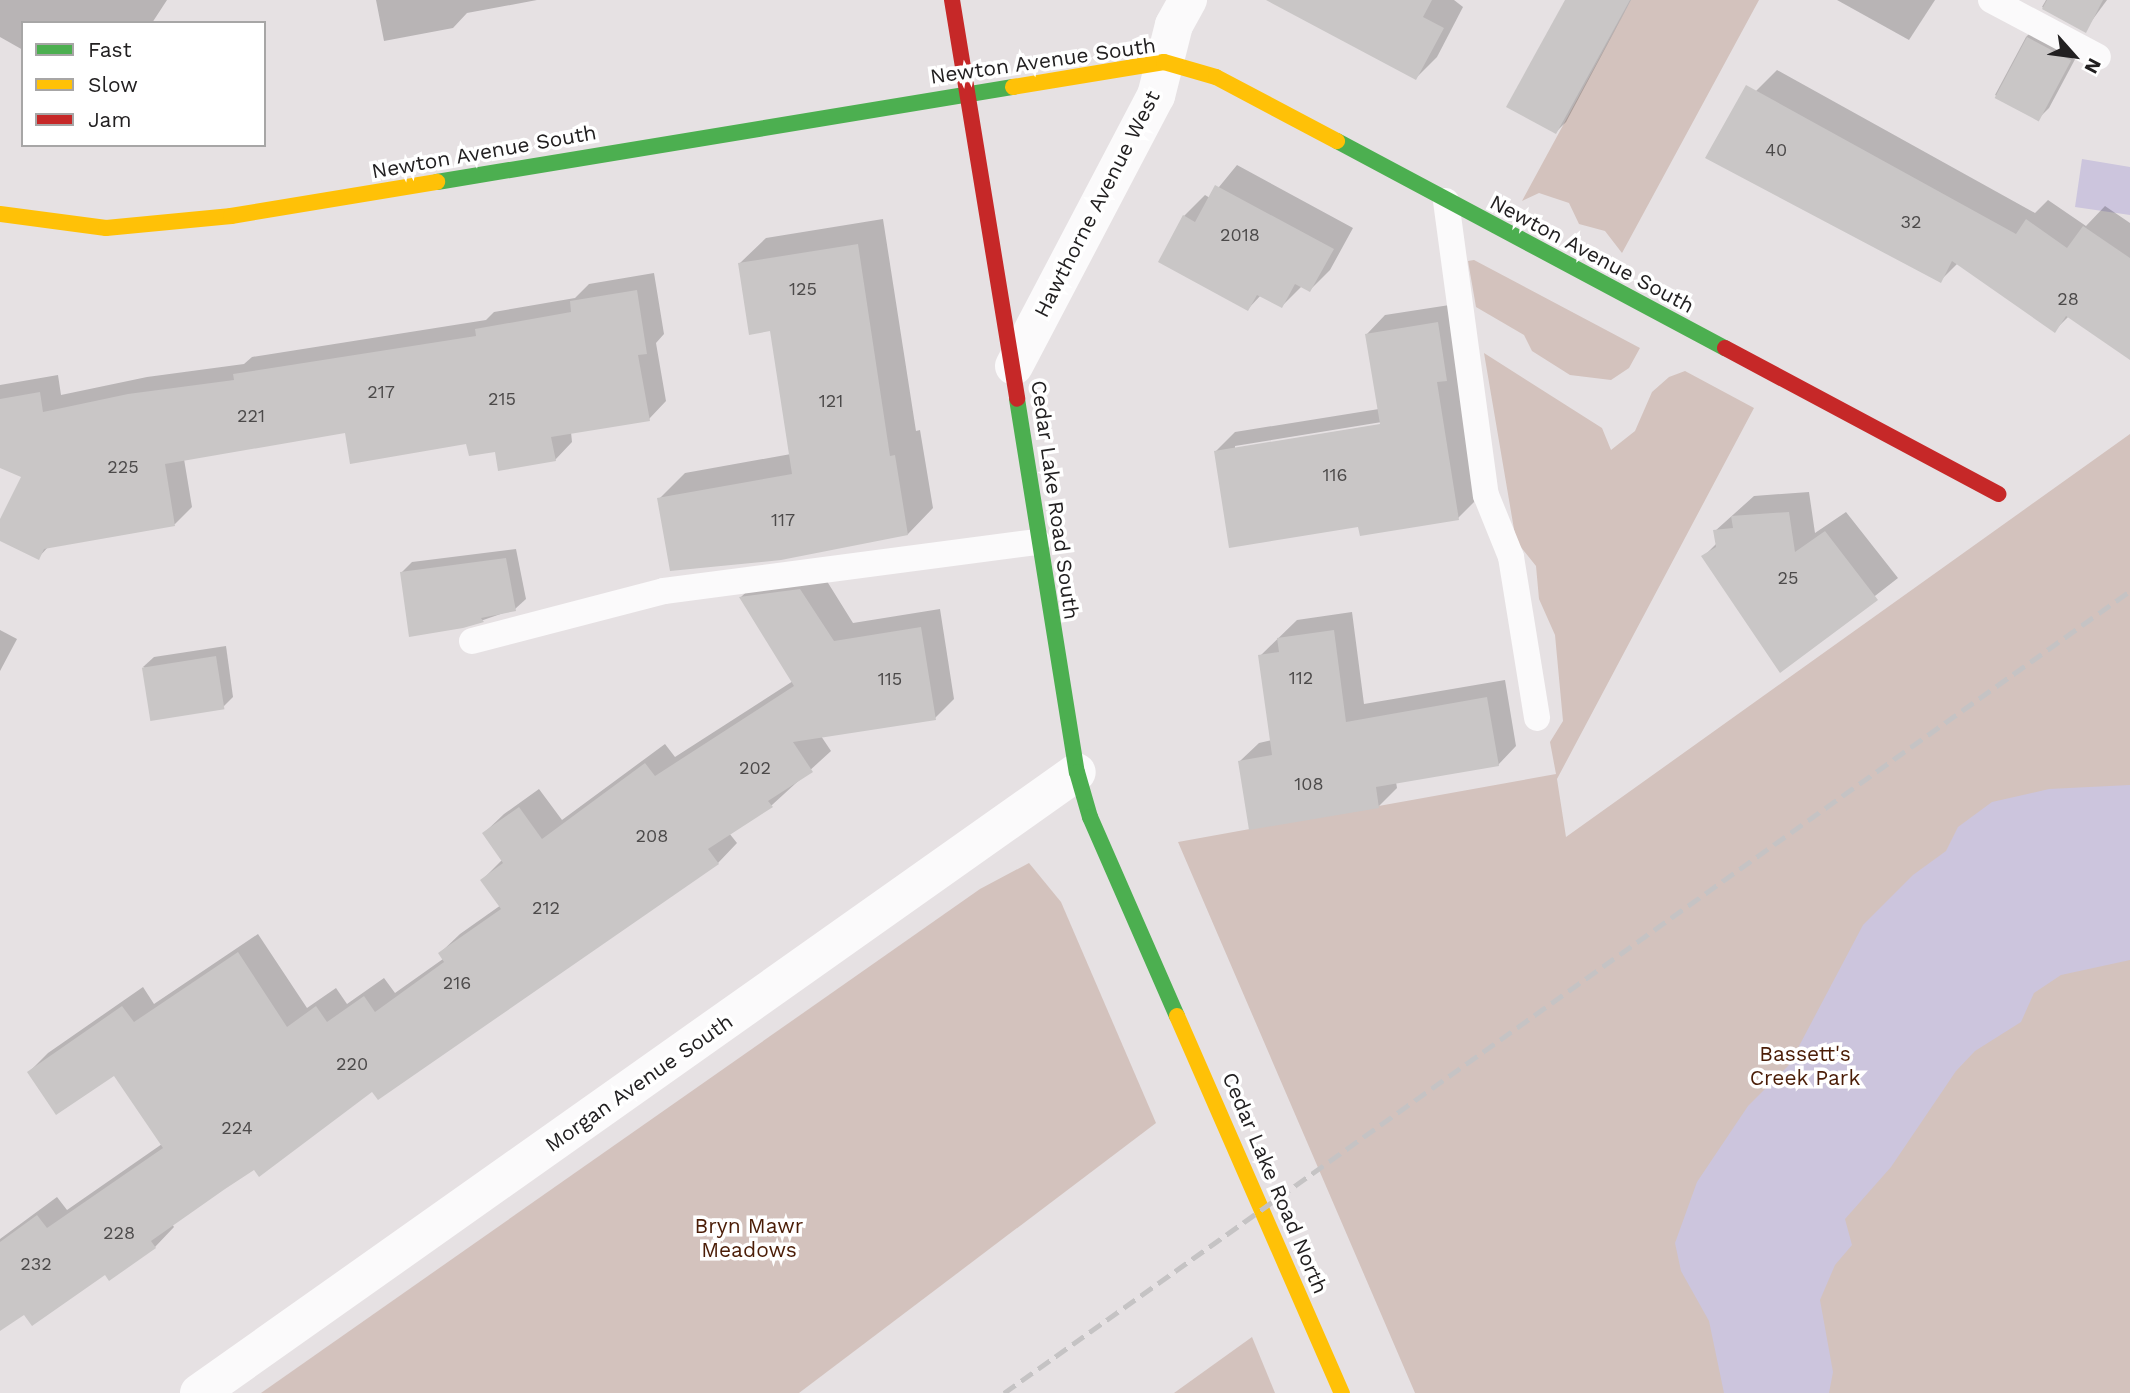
<!DOCTYPE html>
<html>
<head>
<meta charset="utf-8">
<style>
  body { margin:0 }
  #map { position:relative; width:2130px; height:1393px; overflow:hidden; background:#e6e1e3; font-family:"Work Sans",sans-serif }
  div>[style] { position:absolute }
  .green>* { inset:0; background:#d3c2bd }
  .water>* { inset:0; background:#ccc5dd }
  .shadow>* { inset:0; background:#0003 }
  .building>* { inset:0; background:#c9c6c6; transform-origin:0 0 }
  .lane>* { height:26px; margin:-13px; padding:0 13px; transform-origin:13px; border-radius:13px; background:#fbfafb }
  .street>* { height:38px; margin:-19px; padding:0 19px; transform-origin:19px; border-radius:19px; background:#fbfafb }
  .fast>* { height:16px; margin:-8px; padding:0 8px; transform-origin:8px; border-radius:8px; background:#4caf50 }
  .slow>* { height:16px; margin:-8px; padding:0 8px; transform-origin:8px; border-radius:8px; background:#ffc107 }
  .jam>* { height:16px; margin:-8px; padding:0 8px; transform-origin:8px; border-radius:8px; background:#c62828 }
  .rail>* { height:5px; margin-top:-2.5px; transform-origin:0; background:repeating-linear-gradient(90deg,#c5c3c4 0 14px,transparent 0 21px) }
  span { translate:-50% -50%; white-space:nowrap; text-align:center; line-height:1.15; -webkit-text-stroke:7px #fff; paint-order:stroke }
  .number-label { font-size:18px; color:#4c4a4a }
  .number-label span { -webkit-text-stroke-width:0 }
  .street-label { font-size:21px; color:#222021 }
  .park-label { font-size:21px; color:#4b1d07 }
  .legend { position:absolute; left:21px; top:21px; width:245px; height:126px; box-sizing:border-box; background:#fff; border:2px solid #a7a6a6; margin:0; padding:9px 12px; list-style:none; font-size:21px; color:#222021 }
  .legend li { display:flex; align-items:center; gap:14px; height:35px }
  .legend b { width:35px; border:2px solid #a7a6a6 }
  .north { position:absolute; left:2039px; top:21px; width:70px; height:70px; -webkit-text-stroke:5px #fff; paint-order:stroke; rotate:118deg; font-size:19px; font-weight:700; line-height:28px; text-align:center; color:#222021 }
  .north::after { content:''; display:block; margin:auto; width:24px; height:32px; background:#222021; clip-path:polygon(50% 0,100% 100%,50% 72%,0 100%) }
</style>
</head>
<body>
<div id="map">
  <div class="green">
    <i style="clip-path:polygon(1631px 0,1759px 0,1622px 253px,1605px 231px,1579px 224px,1569px 203px,1539px 193px,1522px 201px)"></i>
    <i style="clip-path:polygon(1474px 260px,1640px 348px,1629px 368px,1611px 380px,1570px 375px,1532px 351px,1524px 335px,1476px 307px,1468px 261px)"></i>
    <i style="clip-path:polygon(1484px 353px,1602px 428px,1611px 450px,1635px 431px,1652px 392px,1669px 377px,1685px 371px,1754px 408px,1557px 779px,1566px 837px,2130px 434px,2130px 1393px,1415px 1393px,1178px 842px,1556px 774px,1550px 742px,1563px 721px,1555px 635px,1539px 599px,1536px 566px,1516px 541px)"></i>
    <i style="clip-path:polygon(1029px 863px,1061px 902px,1156px 1123px,799px 1393px,261px 1393px,980px 889px)"></i>
    <i style="clip-path:polygon(1252px 1337px,1275px 1393px,1174px 1393px)"></i>
  </div>
  <div class="water">
    <i style="clip-path:polygon(2082px 159px,2130px 167px,2130px 215px,2075px 207px)"></i>
    <i style="clip-path:polygon(2130px 785px,2130px 960px,2061px 975px,2034px 993px,2021px 1022px,1975px 1051px,1956px 1071px,1891px 1167px,1845px 1219px,1852px 1245px,1835px 1265px,1820px 1300px,1833px 1372px,1829px 1393px,1724px 1393px,1709px 1321px,1681px 1271px,1675px 1243px,1697px 1182px,1748px 1106px,1789px 1065px,1863px 925px,1913px 875px,1946px 851px,1958px 827px,1992px 802px,2049px 789px)"></i>
  </div>
  <div class="shadow">
    <i style="clip-path:polygon(0 0,167px 0,152px 23px,23px 23px,23px 50px,0 37px)"></i>
    <i style="clip-path:polygon(376px 0,537px 0,467px 13px,453px 28px,384px 41px)"></i>
    <i style="clip-path:polygon(1327px 0,1454px 0,1463px 7px,1437px 57px,1416px 78px)"></i>
    <i style="clip-path:polygon(1567px 0,1631px 0,1566px 122px,1556px 132px)"></i>
    <i style="clip-path:polygon(1837px 0,1935px 0,1909px 40px)"></i>
    <i style="clip-path:polygon(2046px 0,2107px 0,2085px 30px,2042px 7px)"></i>
    <i style="clip-path:polygon(2036px 27px,2080px 50px,2049px 108px,2038px 119px,1995px 95px,2026px 37px)"></i>
    <i style="clip-path:polygon(1777px 70px,2035px 213px,2048px 200px,2086px 226px,2105px 206px,2130px 223px,2130px 358px,2069px 316px,2055px 330px,1958px 263px,1940px 281px,1756px 91px)"></i>
    <i style="clip-path:polygon(1237px 165px,1353px 228px,1330px 270px,1310px 290px,1302px 286px,1282px 306px,1261px 295px,1248px 309px,1184px 216px,1205px 195px,1210px 198px)"></i>
    <i style="clip-path:polygon(883px 219px,916px 431px,920px 430px,933px 508px,908px 534px,659px 499px,685px 473px,791px 454px,771px 329px,740px 263px,766px 238px)"></i>
    <i style="clip-path:polygon(654px 273px,664px 334px,656px 343px,666px 401px,649px 419px,571px 432px,572px 442px,555px 460px,468px 442px,347px 431px,184px 459px,192px 507px,175px 524px,49px 546px,38px 558px,0 539px,0 523px,23px 476px,0 466px,0 385px,58px 375px,61px 395px,147px 377px,244px 364px,252px 357px,486px 320px,494px 312px,575px 298px,589px 284px)"></i>
    <i style="clip-path:polygon(evenodd,1456px 304px,1477px 499px,1458px 518px,1360px 525px,1216px 451px,1235px 432px,1379px 409px,1367px 334px,1385px 315px,1456px 304px,1388px 421px,1389px 424px,1235px 449px,1235px 446px,1388px 421px)"></i>
    <i style="clip-path:polygon(1809px 492px,1815px 533px,1846px 512px,1898px 578px,1780px 670px,1703px 557px,1717px 543px,1715px 531px,1754px 496px)"></i>
    <i style="clip-path:polygon(516px 549px,526px 599px,515px 609px,463px 627px,402px 572px,412px 562px)"></i>
    <i style="clip-path:polygon(820px 570px,853px 623px,940px 609px,954px 699px,935px 718px,821px 736px,831px 751px,772px 805px,729px 833px,737px 843px,718px 863px,254px 1167px,172px 1224px,174px 1227px,155px 1247px,0 1324px,0 1239px,57px 1197px,67px 1210px,162px 1144px,115px 1073px,29px 1072px,48px 1053px,143px 987px,154px 1004px,258px 934px,307px 1008px,336px 988px,347px 1004px,384px 978px,395px 993px,443px 959px,440px 953px,460px 934px,501px 905px,482px 880px,503px 859px,484px 833px,504px 814px,539px 789px,562px 820px,665px 744px,675px 757px,793px 681px,741px 597px,761px 578px)"></i>
    <i style="clip-path:polygon(1352px 612px,1364px 704px,1505px 680px,1516px 746px,1498px 765px,1396px 782px,1397px 788px,1379px 806px,1240px 761px,1259px 743px,1272px 740px,1260px 656px,1297px 620px)"></i>
    <i style="clip-path:polygon(0 630px,17px 639px,0 671px)"></i>
    <i style="clip-path:polygon(226px 646px,233px 697px,223px 707px,143px 667px,154px 657px)"></i>
  </div>
  <div class="building">
    <i style="clip-path:polygon(1266px 0,1432px 0,1423px 17px,1444px 28px,1416px 80px)"></i>
    <i style="clip-path:polygon(1565px 0,1630px 0,1556px 134px,1506px 107px)"></i>
    <i style="clip-path:polygon(2047px 0,2103px 0,2086px 33px,2042px 9px)"></i>
    <i style="left:2027px;top:37px;width:50px;height:69px;rotate:28deg"></i>
    <i style="clip-path:polygon(1746px 85px,2016px 234px,2026px 219px,2067px 248px,2083px 226px,2130px 258px,2130px 360px,2066px 316px,2055px 333px,1952px 261px,1941px 283px,1705px 158px)"></i>
    <i style="clip-path:polygon(1215px 185px,1334px 249px,1310px 292px,1295px 284px,1282px 308px,1257px 295px,1248px 311px,1158px 262px,1183px 215px,1195px 222px)"></i>
    <i style="clip-path:polygon(858px 244px,890px 456px,895px 455px,908px 535px,781px 560px,670px 571px,657px 498px,792px 474px,770px 331px,749px 335px,738px 263px)"></i>
    <i style="clip-path:polygon(637px 290px,647px 354px,638px 355px,650px 421px,551px 437px,556px 461px,498px 471px,495px 452px,469px 456px,466px 444px,350px 464px,345px 433px,165px 464px,175px 526px,44px 549px,39px 560px,0 541px,0 519px,21px 477px,0 468px,0 399px,40px 392px,43px 412px,128px 394px,234px 380px,233px 374px,476px 336px,475px 329px,571px 312px,570px 301px)"></i>
    <i style="clip-path:polygon(1438px 322px,1447px 381px,1437px 382px,1459px 520px,1360px 536px,1358px 527px,1229px 548px,1214px 451px,1380px 424px,1365px 334px)"></i>
    <i style="clip-path:polygon(1789px 512px,1795px 552px,1825px 531px,1878px 600px,1780px 673px,1701px 556px,1716px 547px,1713px 530px,1733px 528px,1731px 516px)"></i>
    <i style="clip-path:polygon(506px 558px,516px 611px,481px 618px,484px 622px,463px 628px,409px 637px,400px 572px)"></i>
    <i style="clip-path:polygon(800px 589px,834px 641px,921px 627px,936px 720px,793px 742px,813px 772px,768px 801px,773px 807px,708px 849px,719px 864px,378px 1100px,372px 1092px,259px 1177px,254px 1170px,225px 1189px,151px 1241px,156px 1248px,109px 1281px,105px 1275px,32px 1326px,24px 1315px,0 1331px,0 1242px,37px 1215px,47px 1228px,163px 1148px,114px 1076px,56px 1115px,27px 1072px,122px 1006px,134px 1022px,238px 952px,287px 1027px,316px 1006px,327px 1022px,364px 996px,375px 1012px,444px 962px,438px 953px,501px 909px,480px 880px,503px 863px,482px 833px,519px 807px,542px 839px,645px 763px,655px 776px,794px 686px,739px 597px)"></i>
    <i style="clip-path:polygon(1334px 630px,1346px 722px,1487px 697px,1499px 766px,1376px 787px,1379px 808px,1249px 830px,1238px 761px,1272px 755px,1258px 655px,1279px 652px,1277px 638px)"></i>
    <i style="left:216px;top:656px;width:54px;height:75px;rotate:81deg"></i>
  </div>
  <div class="lane">
    <i style="left:1991px;top:0;width:121px;rotate:28deg"></i>
    <i style="left:1446px;top:201px;width:297px;rotate:82.3deg"></i>
    <i style="left:1486px;top:495px;width:67px;rotate:68deg"></i>
    <i style="left:1511px;top:557px;width:163px;rotate:80.8deg"></i>
    <i style="left:472px;top:641px;width:198px;rotate:-14.6deg"></i>
    <i style="left:664px;top:591px;width:377px;rotate:-7.5deg"></i>
  </div>
  <div class="street">
    <i style="left:1014px;top:366px;width:305px;rotate:-62.3deg"></i>
    <i style="left:1156px;top:96px;width:73px;rotate:-75.8deg"></i>
    <i style="left:1174px;top:25px;width:29px;rotate:-61deg"></i>
    <i style="left:199px;top:1393px;width:1075px;rotate:-35.27deg"></i>
  </div>
  <div class="fast">
    <i style="left:1337px;top:141px;width:440px;rotate:28.1deg"></i>
    <i style="left:437px;top:182px;width:584px;rotate:-9.37deg"></i>
    <i style="left:1017px;top:399px;width:378px;rotate:80.9deg"></i>
    <i style="left:1077px;top:772px;width:47px;rotate:73.9deg"></i>
    <i style="left:1090px;top:817px;width:217px;rotate:66.4deg"></i>
  </div>
  <div class="slow">
    <i style="left:1013px;top:87px;width:153px;rotate:-9.4deg"></i>
    <i style="left:1164px;top:62px;width:54px;rotate:16.1deg"></i>
    <i style="left:1216px;top:77px;width:137px;rotate:27.9deg"></i>
    <i style="left:0;top:214px;width:107px;rotate:7.5deg"></i>
    <i style="left:106px;top:228px;width:126px;rotate:-5.5deg"></i>
    <i style="left:231px;top:216px;width:209px;rotate:-9.4deg"></i>
    <i style="left:1177px;top:1016px;width:412px;rotate:66.4deg"></i>
  </div>
  <div class="jam">
    <i style="left:952px;top:0;width:404px;rotate:80.7deg"></i>
    <i style="left:1725px;top:348px;width:310px;rotate:28.1deg"></i>
  </div>
  <div class="rail">
    <i style="left:1004px;top:1393px;width:1382px;rotate:-35.46deg"></i>
  </div>
  <div class="number-label">
    <span style="left:1776px;top:150px">40</span>
    <span style="left:1911px;top:222px">32</span>
    <span style="left:1240px;top:235px">2018</span>
    <span style="left:803px;top:289px">125</span>
    <span style="left:2068px;top:299px">28</span>
    <span style="left:381px;top:392px">217</span>
    <span style="left:502px;top:399px">215</span>
    <span style="left:831px;top:401px">121</span>
    <span style="left:251px;top:416px">221</span>
    <span style="left:123px;top:467px">225</span>
    <span style="left:1335px;top:475px">116</span>
    <span style="left:783px;top:520px">117</span>
    <span style="left:1788px;top:578px">25</span>
    <span style="left:1301px;top:678px">112</span>
    <span style="left:890px;top:679px">115</span>
    <span style="left:755px;top:768px">202</span>
    <span style="left:1309px;top:784px">108</span>
    <span style="left:652px;top:836px">208</span>
    <span style="left:546px;top:908px">212</span>
    <span style="left:457px;top:983px">216</span>
    <span style="left:352px;top:1064px">220</span>
    <span style="left:237px;top:1128px">224</span>
    <span style="left:119px;top:1233px">228</span>
    <span style="left:36px;top:1264px">232</span>
  </div>
  <div class="street-label">
    <span style="left:1043px;top:61px;rotate:-8deg">Newton Avenue South</span>
    <span style="left:484px;top:152px;rotate:-10deg">Newton Avenue South</span>
    <span style="left:1097px;top:204px;rotate:-63deg">Hawthorne Avenue West</span>
    <span style="left:1592px;top:254px;rotate:28deg">Newton Avenue South</span>
    <span style="left:1055px;top:500px;rotate:82deg">Cedar Lake Road South</span>
    <span style="left:639px;top:1083px;rotate:-35deg">Morgan Avenue South</span>
    <span style="left:1275px;top:1183px;rotate:67deg">Cedar Lake Road North</span>
  </div>
  <div class="park-label">
    <span style="left:1805px;top:1066px">Bassett's<br>Creek Park</span>
    <span style="left:749px;top:1238px">Bryn Mawr<br>Meadows</span>
  </div>
  <ul class="legend">
  <li><b style="height:9px;background:#4caf50"></b>Fast</li>
  <li><b style="height:9px;background:#ffc107"></b>Slow</li>
  <li><b style="height:9px;background:#c62828"></b>Jam</li>
  </ul>
  <div class="north">N</div>
</div>
</body>
</html>
